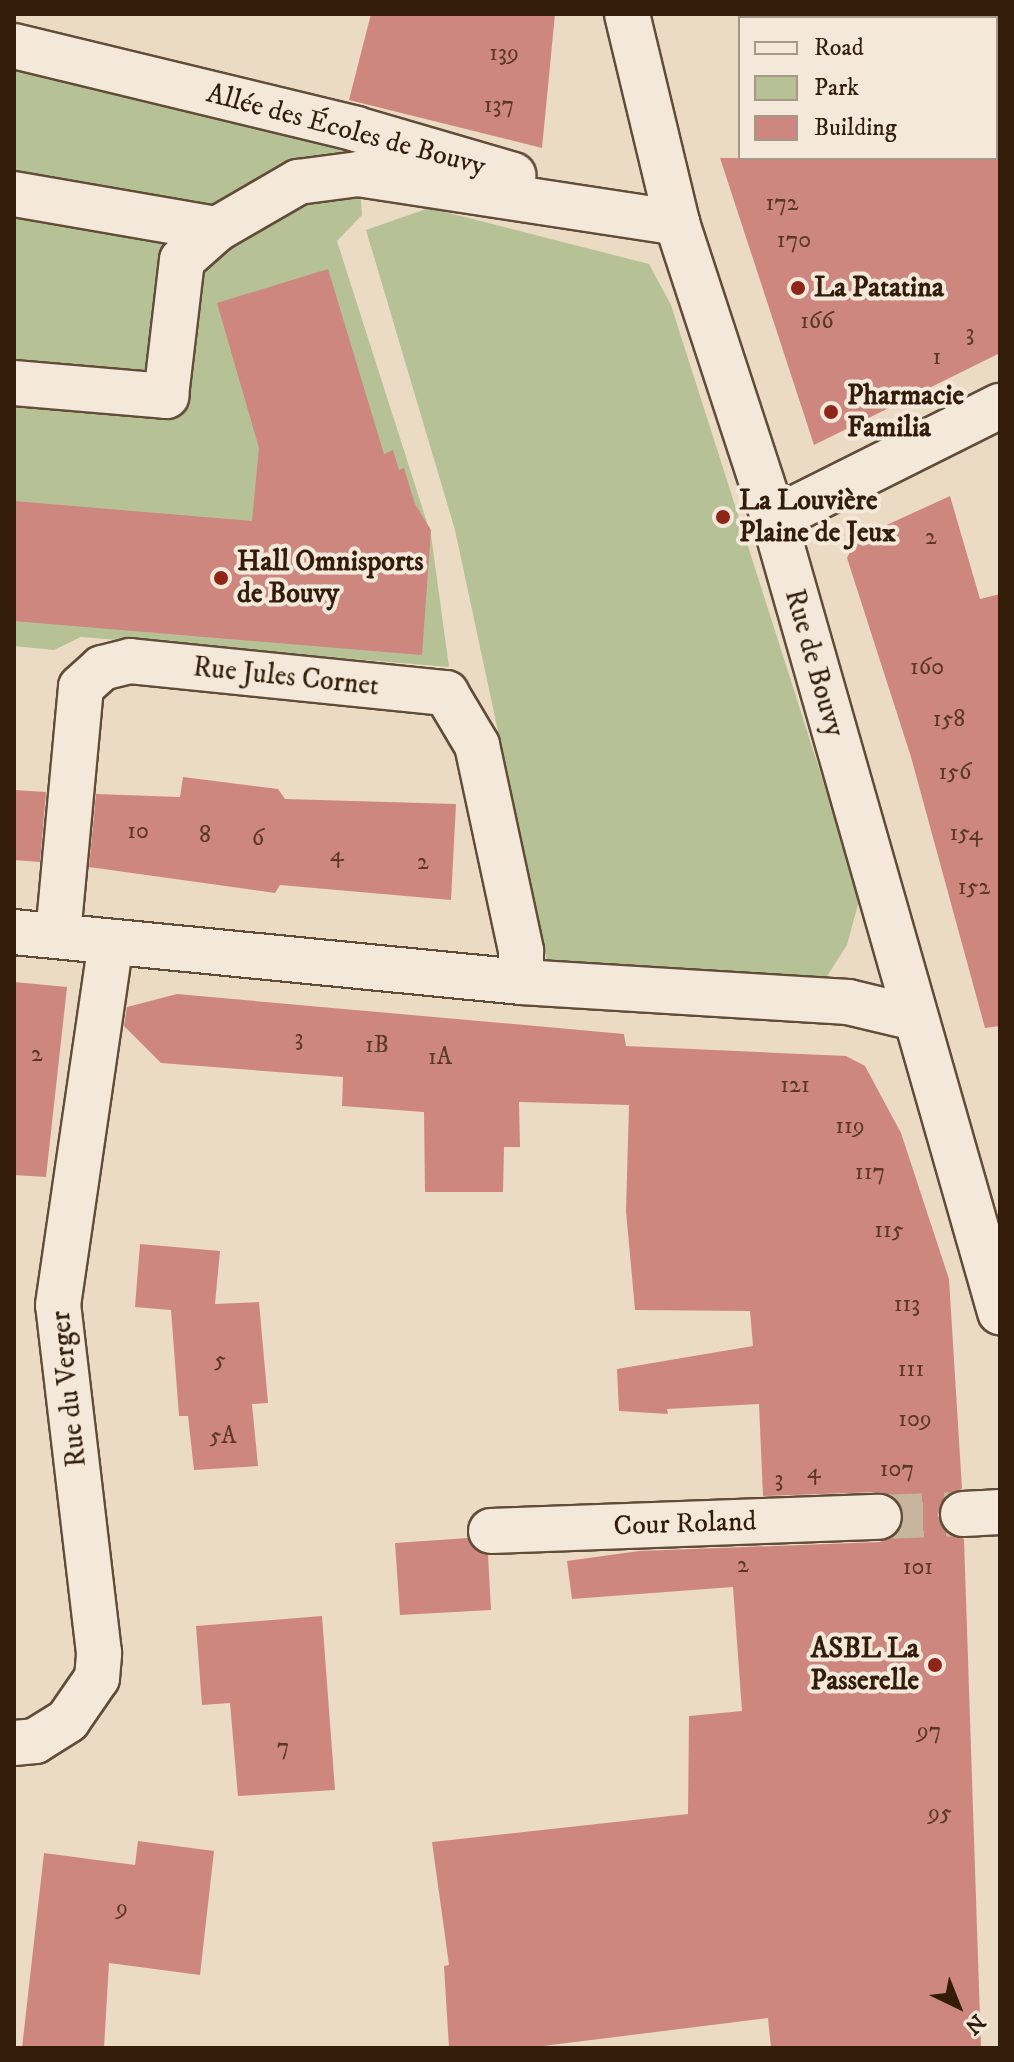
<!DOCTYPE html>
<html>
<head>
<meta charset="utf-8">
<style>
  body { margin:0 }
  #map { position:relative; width:1014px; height:2062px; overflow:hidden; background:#ecdbc4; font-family:"IM FELL DW Pica",serif }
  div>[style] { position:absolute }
  .green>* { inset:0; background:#b6c196 }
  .building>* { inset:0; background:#cd877e }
  .minor-tunnel>* { height:44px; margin-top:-22px; transform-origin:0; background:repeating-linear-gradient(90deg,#c7b59f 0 44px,transparent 0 66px) }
  .roads { filter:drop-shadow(2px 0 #614c38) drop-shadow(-2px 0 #614c38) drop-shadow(0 2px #614c38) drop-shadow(0 -2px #614c38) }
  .minor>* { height:44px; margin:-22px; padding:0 22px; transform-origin:22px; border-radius:22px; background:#f3e8d9 }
  .dots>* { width:22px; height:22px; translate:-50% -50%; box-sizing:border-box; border:4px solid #f3e8d9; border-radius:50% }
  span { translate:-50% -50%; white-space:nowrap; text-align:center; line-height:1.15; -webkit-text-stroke:8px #f3e8d9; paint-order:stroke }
  .number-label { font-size:24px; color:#5a3827 }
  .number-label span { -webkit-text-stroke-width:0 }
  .street-label { font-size:28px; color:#331d0a }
  .poi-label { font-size:28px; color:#331d0a; font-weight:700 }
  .left { translate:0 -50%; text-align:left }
  .right { translate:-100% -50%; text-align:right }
  .frame { position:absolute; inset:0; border:16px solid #331d0a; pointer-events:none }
  .legend { position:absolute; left:738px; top:16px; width:260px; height:144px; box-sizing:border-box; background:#f3e8d9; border:2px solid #a69786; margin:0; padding:10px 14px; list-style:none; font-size:24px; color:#331d0a }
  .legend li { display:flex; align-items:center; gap:16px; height:40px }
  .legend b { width:40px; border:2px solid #a69786 }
  .north { position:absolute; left:918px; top:1966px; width:80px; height:80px; -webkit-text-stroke:6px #f3e8d9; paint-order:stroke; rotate:137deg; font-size:22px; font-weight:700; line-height:32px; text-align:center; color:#331d0a }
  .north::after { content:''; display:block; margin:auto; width:28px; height:36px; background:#331d0a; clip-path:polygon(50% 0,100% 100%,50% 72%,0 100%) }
</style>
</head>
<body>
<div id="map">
  <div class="green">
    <i style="clip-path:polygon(14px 46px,356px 129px,362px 215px,337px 241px,431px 535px,449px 667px,81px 637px,54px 650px,14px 646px)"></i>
    <i style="clip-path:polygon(429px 208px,649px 264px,671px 305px,860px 897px,847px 945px,824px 981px,799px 988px,547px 961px,455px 530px,366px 230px)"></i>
  </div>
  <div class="building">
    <i style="clip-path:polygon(371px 14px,555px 14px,542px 148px,349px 100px)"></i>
    <i style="clip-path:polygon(720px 158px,1000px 158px,1000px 353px,814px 445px)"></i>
    <i style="clip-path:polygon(328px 269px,384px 454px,393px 450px,399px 470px,404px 468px,415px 504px,431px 530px,422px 655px,14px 621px,14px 501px,252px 521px,259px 448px,217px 303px)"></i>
    <i style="clip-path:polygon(950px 496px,980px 599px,1000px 594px,1000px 1026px,985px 1028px,911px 757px,847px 558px,856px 539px)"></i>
    <i style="clip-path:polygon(183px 777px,278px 789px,285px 799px,456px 804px,451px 900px,280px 885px,275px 893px,89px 867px,96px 794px,180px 797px)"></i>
    <i style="clip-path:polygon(14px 790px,46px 792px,40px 862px,14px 860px)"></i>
    <i style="clip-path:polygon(14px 982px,67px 987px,46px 1177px,14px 1175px)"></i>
    <i style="clip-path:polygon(177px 994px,624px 1034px,626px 1046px,846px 1056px,865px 1066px,901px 1133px,949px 1279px,962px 1489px,949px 1494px,938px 1515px,943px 1528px,964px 1539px,981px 2048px,771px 2048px,768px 2018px,527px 2048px,449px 2048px,444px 1966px,449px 1965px,432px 1842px,688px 1814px,689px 1716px,742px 1711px,733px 1587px,572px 1599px,567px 1561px,639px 1551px,880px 1542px,901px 1529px,904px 1515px,891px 1495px,879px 1492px,763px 1496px,759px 1404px,667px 1409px,668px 1414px,619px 1411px,617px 1369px,753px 1346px,750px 1311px,635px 1310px,626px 1211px,629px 1105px,519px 1102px,520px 1147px,504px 1147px,503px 1192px,425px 1192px,424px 1112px,342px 1106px,343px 1077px,161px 1063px,124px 1026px,127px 1007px)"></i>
    <i style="clip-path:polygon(140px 1244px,220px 1251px,215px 1304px,259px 1302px,268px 1403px,252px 1404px,258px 1466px,194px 1470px,188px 1416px,179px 1416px,171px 1310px,135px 1307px)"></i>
    <i style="clip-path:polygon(468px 1538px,488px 1555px,491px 1610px,400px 1615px,395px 1543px)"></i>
    <i style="clip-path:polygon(322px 1616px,335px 1790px,238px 1796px,230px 1703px,202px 1705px,196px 1626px)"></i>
    <i style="clip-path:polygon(138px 1841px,214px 1851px,200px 1975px,109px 1963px,104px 2048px,22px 2048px,44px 1853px,135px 1865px)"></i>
  </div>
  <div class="minor-tunnel">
    <i style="left:879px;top:1517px;width:84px;rotate:-2deg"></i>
  </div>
  <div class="roads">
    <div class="minor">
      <i style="left:627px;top:14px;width:215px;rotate:76.5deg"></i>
      <i style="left:677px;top:223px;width:311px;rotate:71.9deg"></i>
      <i style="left:774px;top:519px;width:825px;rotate:74.09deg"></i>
      <i style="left:14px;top:46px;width:352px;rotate:13.6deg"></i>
      <i style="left:356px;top:129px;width:164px;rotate:16.3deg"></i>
      <i style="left:14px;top:194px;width:206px;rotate:9.8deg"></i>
      <i style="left:14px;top:383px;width:153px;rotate:4.9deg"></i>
      <i style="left:166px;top:396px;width:137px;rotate:-83.3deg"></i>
      <i style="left:182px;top:260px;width:47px;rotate:-41.5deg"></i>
      <i style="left:217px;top:229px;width:94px;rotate:-30.1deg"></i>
      <i style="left:298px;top:182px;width:61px;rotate:-7.6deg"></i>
      <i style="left:358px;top:174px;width:323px;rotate:8.7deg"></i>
      <i style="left:774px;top:519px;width:253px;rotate:-26.6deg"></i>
      <i style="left:14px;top:932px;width:509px;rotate:5.63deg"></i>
      <i style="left:521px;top:982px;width:328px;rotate:3.5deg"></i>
      <i style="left:848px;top:1002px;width:65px;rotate:13.4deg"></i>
      <i style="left:58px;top:935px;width:249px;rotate:-84.7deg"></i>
      <i style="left:81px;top:687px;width:28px;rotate:-42deg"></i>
      <i style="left:102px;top:668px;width:29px;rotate:-14deg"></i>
      <i style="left:130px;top:661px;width:318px;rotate:5.8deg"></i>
      <i style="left:446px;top:693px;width:61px;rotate:59.2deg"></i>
      <i style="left:477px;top:745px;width:211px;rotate:77.9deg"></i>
      <i style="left:521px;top:951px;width:31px;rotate:90deg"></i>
      <i style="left:963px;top:1514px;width:37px;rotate:-3deg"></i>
      <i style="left:491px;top:1531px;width:388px;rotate:-2.1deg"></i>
      <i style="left:14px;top:1743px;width:21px;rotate:-5deg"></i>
      <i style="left:35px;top:1741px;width:39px;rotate:-32deg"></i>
      <i style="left:68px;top:1720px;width:51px;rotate:-55.4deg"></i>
      <i style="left:97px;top:1678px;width:25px;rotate:-85deg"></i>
      <i style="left:99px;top:1653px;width:350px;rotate:-96.7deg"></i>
      <i style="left:58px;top:1305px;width:367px;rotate:-81.7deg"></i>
    </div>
  </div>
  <div class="dots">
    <i style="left:798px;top:288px;background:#8f2418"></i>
    <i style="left:831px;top:412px;background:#8f2418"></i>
    <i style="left:723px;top:517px;background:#8f2418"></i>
    <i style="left:221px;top:578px;background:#8f2418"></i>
    <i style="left:935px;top:1665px;background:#8f2418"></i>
  </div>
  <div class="number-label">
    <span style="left:504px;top:54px">139</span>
    <span style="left:499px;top:106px">137</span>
    <span style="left:782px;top:204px">172</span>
    <span style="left:794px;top:241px">170</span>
    <span style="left:817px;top:322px">166</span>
    <span style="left:970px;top:334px">3</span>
    <span style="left:937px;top:358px">1</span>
    <span style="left:931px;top:538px">2</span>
    <span style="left:927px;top:668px">160</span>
    <span style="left:949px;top:720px">158</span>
    <span style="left:955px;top:773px">156</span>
    <span style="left:138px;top:832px">10</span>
    <span style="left:966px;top:834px">154</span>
    <span style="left:205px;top:836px">8</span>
    <span style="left:258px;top:839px">6</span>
    <span style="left:337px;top:855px">4</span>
    <span style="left:423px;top:863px">2</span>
    <span style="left:974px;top:888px">152</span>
    <span style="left:299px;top:1039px">3</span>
    <span style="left:377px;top:1046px">1B</span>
    <span style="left:37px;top:1055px">2</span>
    <span style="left:440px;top:1058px">1A</span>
    <span style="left:795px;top:1086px">121</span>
    <span style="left:850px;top:1127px">119</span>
    <span style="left:870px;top:1173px">117</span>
    <span style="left:889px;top:1231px">115</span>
    <span style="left:907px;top:1305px">113</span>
    <span style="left:220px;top:1361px">5</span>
    <span style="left:911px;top:1370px">111</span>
    <span style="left:915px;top:1420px">109</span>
    <span style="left:223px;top:1437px">5A</span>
    <span style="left:897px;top:1470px">107</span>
    <span style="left:814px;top:1472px">4</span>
    <span style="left:779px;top:1480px">3</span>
    <span style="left:743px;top:1566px">2</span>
    <span style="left:918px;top:1568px">101</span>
    <span style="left:929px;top:1732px">97</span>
    <span style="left:283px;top:1748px">7</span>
    <span style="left:940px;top:1814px">95</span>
    <span style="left:122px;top:1909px">9</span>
  </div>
  <div class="street-label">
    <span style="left:346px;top:130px;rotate:15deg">Allée des Écoles de Bouvy</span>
    <span style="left:814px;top:663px;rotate:74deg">Rue de Bouvy</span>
    <span style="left:286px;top:677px;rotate:6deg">Rue Jules Cornet</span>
    <span style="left:69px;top:1389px;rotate:-96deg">Rue du Verger</span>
    <span style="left:685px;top:1524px;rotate:-2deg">Cour Roland</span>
  </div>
  <div class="poi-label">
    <span class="left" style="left:814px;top:288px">La Patatina</span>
    <span class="left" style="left:847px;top:412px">Pharmacie<br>Familia</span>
    <span class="left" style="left:739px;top:517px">La Louvière<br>Plaine de Jeux</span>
    <span class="left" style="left:237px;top:578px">Hall Omnisports<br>de Bouvy</span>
    <span class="right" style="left:919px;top:1665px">ASBL La<br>Passerelle</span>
  </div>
  <div class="frame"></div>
  <ul class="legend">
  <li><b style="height:10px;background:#f3e8d9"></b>Road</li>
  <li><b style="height:22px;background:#b6c196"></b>Park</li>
  <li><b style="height:22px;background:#cd877e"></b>Building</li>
  </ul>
  <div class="north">N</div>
</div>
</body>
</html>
